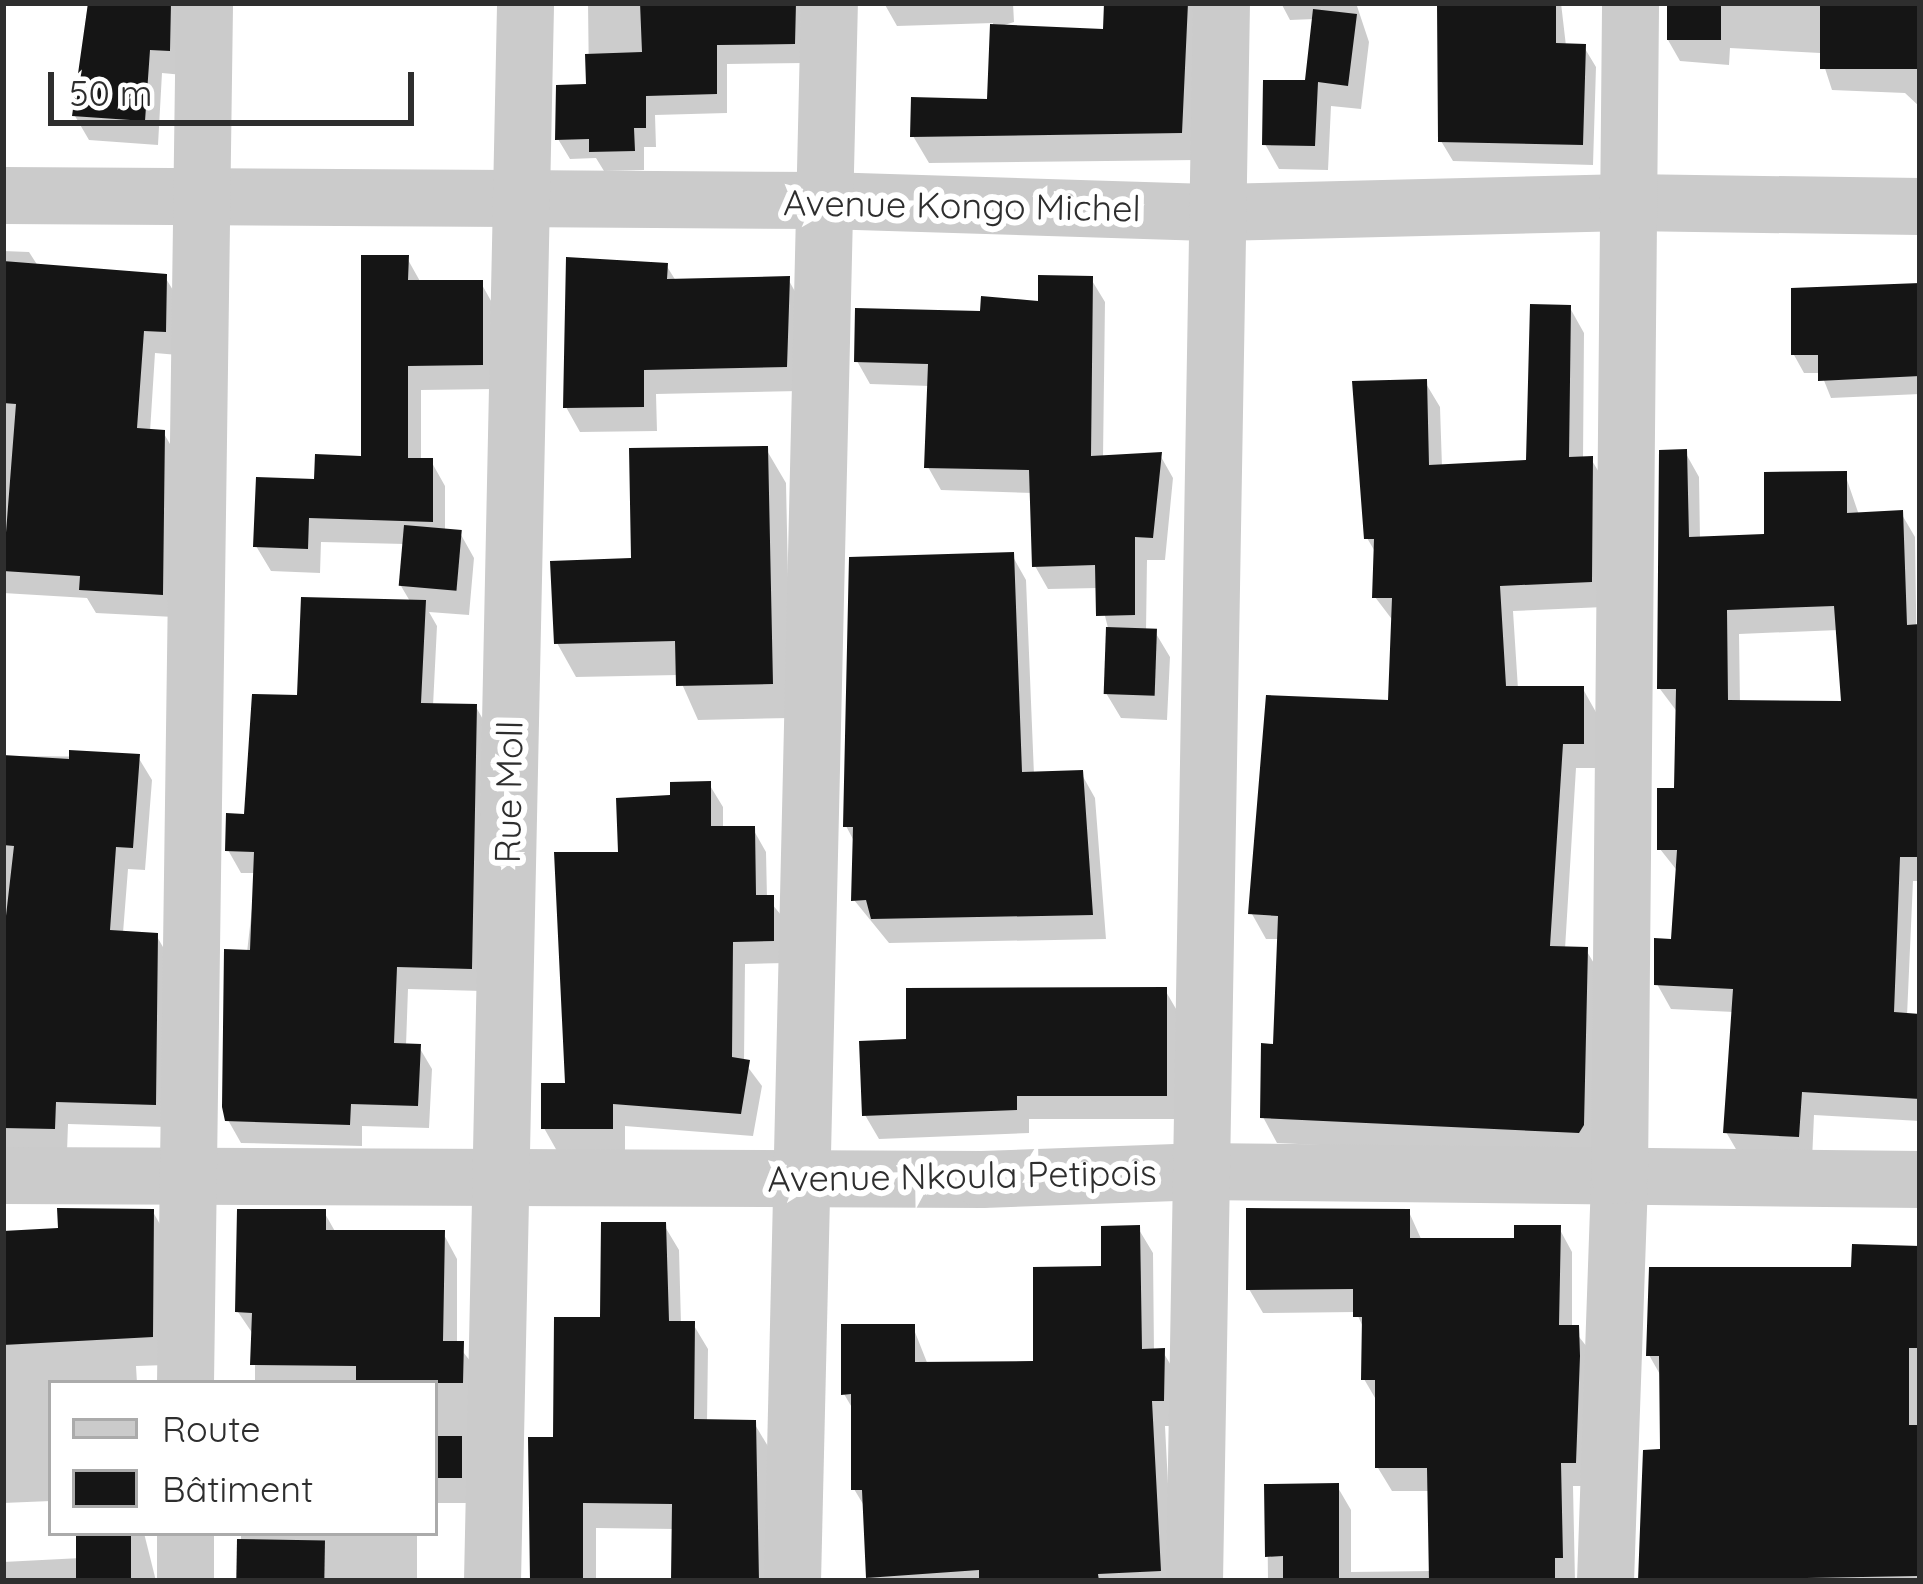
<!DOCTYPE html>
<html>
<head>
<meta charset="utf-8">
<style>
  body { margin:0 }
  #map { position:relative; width:1923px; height:1584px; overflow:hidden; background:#fff; font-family:Quicksand,sans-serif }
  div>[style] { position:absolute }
  .shadow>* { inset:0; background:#0003; transform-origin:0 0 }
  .building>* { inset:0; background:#151515; transform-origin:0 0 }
  .minor>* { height:57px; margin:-28.5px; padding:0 28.5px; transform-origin:28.5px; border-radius:28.5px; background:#cbcbcb }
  span { translate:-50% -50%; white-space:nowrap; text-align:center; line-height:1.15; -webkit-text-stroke:12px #fff; paint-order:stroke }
  .street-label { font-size:36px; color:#2e2e2e }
  .frame { position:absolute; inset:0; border:6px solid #2e2e2e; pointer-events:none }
  .legend { position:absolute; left:48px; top:1380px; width:390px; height:156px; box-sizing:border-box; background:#fff; border:3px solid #ababab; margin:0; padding:15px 21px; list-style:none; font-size:36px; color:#2e2e2e }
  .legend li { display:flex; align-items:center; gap:24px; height:60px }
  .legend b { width:60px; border:3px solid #ababab }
  .scale { position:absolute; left:48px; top:72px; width:366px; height:54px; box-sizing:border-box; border:6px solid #2e2e2e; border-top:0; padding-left:15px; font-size:36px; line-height:42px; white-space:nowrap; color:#2e2e2e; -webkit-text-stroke:9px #fff; paint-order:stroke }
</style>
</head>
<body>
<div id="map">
  <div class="shadow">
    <i style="clip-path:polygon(88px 3px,192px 3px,183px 75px,162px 73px,158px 145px,89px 140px,75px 116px)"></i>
    <i style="clip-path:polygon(588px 3px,808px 3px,805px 63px,727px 64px,727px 113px,655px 115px,656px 147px,644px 147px,644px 170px,604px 171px,596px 158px,570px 159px,558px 139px,589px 87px)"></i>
    <i style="clip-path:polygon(884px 3px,1013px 3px,1014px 22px,998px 27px,1105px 32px,1107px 3px,1206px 3px,1197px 160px,929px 163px,913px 136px,990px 102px,993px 23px,897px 26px)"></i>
    <i style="clip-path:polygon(1281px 3px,1356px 3px,1369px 42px,1361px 109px,1331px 106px,1328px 170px,1279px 169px,1265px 144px,1307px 83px,1315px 19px,1290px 20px)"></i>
    <i style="clip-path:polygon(1439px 3px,1561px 3px,1566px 46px,1584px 47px,1596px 67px,1593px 165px,1453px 161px,1441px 141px)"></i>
    <i style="clip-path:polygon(1670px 3px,1920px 3px,1920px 107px,1905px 93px,1832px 90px,1820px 53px,1730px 48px,1729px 65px,1680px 61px,1668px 40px)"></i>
    <i style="clip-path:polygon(3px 251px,29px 252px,38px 266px,165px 277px,179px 300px,178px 355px,155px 353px,150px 432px,163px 432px,177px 456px,174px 617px,96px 613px,87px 598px,3px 593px)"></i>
    <i style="clip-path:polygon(407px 258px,421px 283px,481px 283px,495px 308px,495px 389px,421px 390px,421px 461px,431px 461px,445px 486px,445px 531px,460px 533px,474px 558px,469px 615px,429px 612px,437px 626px,433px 706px,476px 707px,489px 730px,483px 991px,408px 989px,406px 1046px,419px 1047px,432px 1069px,429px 1128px,362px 1126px,362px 1146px,241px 1143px,228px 1120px,256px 873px,241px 873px,228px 850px,411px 603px,401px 586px,405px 544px,321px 542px,320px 573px,271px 571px,256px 546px,317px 482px,364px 459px)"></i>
    <i style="clip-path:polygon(666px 265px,676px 281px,788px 279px,802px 304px,800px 391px,656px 394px,657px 431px,580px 432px,566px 407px)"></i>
    <i style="clip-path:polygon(1091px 279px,1105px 302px,1103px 458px,1160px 455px,1173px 478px,1165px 560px,1147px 560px,1146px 632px,1155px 632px,1170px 657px,1167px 720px,1121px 718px,1106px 693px,1109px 632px,1098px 588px,1048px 589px,1035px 566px,1033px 493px,941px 490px,928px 467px,930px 386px,870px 384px,857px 361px,983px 314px,1041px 304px)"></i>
    <i style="clip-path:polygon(1920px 286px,1920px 394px,1831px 398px,1821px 373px,1804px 373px,1794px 355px)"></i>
    <i style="clip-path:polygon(1570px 308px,1584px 333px,1583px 460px,1591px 459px,1606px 484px,1604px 607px,1513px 611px,1518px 689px,1583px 689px,1597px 714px,1597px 768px,1576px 768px,1565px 949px,1586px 950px,1601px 975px,1593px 1158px,1277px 1143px,1263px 1117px,1276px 1047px,1280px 939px,1266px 939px,1252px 914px,1391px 703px,1394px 622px,1375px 597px,1377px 555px,1367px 538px,1425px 382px,1440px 407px,1442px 467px,1529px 463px)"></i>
    <i style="clip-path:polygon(766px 449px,786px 483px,791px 718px,698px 720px,678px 675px,576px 677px,557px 643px,634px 561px)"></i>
    <i style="clip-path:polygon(evenodd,1685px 452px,1699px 477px,1700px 539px,1767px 537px,1845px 474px,1859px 515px,1901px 513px,1915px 537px,1920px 881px,1913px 881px,1907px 1016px,1920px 1017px,1920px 1121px,1814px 1115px,1812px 1161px,1740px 1156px,1726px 1132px,1734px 1012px,1671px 1009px,1657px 984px,1674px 942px,1679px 873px,1660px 849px,1677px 791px,1678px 713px,1660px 689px,1685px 452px,1839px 630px,1844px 704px,1740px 703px,1739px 634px,1839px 630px)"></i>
    <i style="clip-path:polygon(1012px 555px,1026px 580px,1034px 775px,1081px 773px,1095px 798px,1106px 939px,889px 943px,854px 900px,855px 843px,846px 826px)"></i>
    <i style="clip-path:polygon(3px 756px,138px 757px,152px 780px,145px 870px,128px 869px,123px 933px,156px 935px,170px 959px,167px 1127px,68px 1124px,67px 1152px,3px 1148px)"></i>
    <i style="clip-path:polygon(709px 784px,723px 807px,723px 829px,753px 829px,766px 852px,767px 898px,786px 921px,786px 963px,745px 964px,744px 1062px,762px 1086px,753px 1136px,625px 1126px,625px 1151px,557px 1151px,544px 1128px,568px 1086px,621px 855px,673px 798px)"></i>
    <i style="clip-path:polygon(1165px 990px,1179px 1014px,1179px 1119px,1029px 1119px,1029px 1133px,879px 1139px,865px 1115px)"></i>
    <i style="clip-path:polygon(153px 1212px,169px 1240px,167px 1365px,136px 1366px,137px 1383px,51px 1383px,51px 1501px,3px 1503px,3px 1232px,61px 1231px)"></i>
    <i style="clip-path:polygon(324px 1212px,336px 1233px,443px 1233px,457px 1259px,457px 1344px,477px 1370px,474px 1503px,435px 1503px,435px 1383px,255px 1383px,255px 1337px,238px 1312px)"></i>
    <i style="clip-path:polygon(1409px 1212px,1422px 1241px,1517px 1241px,1559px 1228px,1572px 1252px,1572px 1328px,1591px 1352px,1588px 1486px,1573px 1486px,1575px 1581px,1268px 1581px,1267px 1487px,1337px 1486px,1351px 1510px,1351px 1572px,1431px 1571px,1431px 1491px,1392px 1491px,1378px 1468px,1378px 1403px,1364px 1379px,1365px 1331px,1356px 1312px,1263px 1313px,1249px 1289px)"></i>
    <i style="clip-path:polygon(664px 1225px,679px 1250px,681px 1324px,693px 1324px,708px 1349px,707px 1422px,754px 1423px,769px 1448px,774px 1581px,674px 1581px,675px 1529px,596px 1528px,596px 1581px,533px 1581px,556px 1441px,602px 1320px)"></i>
    <i style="clip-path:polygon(1138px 1228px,1153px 1253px,1154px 1352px,1163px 1352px,1178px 1377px,1177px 1426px,1165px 1426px,1173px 1581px,869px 1581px,866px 1509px,854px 1489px,854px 1411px,844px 1394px,913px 1327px,928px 1365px,1036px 1364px)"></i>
    <i style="clip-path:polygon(1920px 1249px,1920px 1581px,1641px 1581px,1645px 1453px,1663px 1452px,1662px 1378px,1649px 1355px)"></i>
    <i style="clip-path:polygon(79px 1533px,144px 1533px,156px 1581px,3px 1581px,3px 1562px,81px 1558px)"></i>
    <i style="left:241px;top:1533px;width:176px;height:48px"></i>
  </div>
  <div class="building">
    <i style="clip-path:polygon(88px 3px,171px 3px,170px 51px,150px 50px,145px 121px,72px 116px)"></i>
    <i style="clip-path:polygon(640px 3px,796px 3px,795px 44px,717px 45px,717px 94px,646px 96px,646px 128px,634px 128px,635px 151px,589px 152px,589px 139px,555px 140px,556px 85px,586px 84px,585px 54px,642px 52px)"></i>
    <i style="clip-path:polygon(1104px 3px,1188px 3px,1182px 133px,910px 137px,911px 97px,987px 99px,990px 24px,1103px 29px)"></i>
    <i style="clip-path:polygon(1437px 3px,1556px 3px,1556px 43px,1586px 44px,1583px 145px,1438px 142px)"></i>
    <i style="left:1667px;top:3px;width:54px;height:37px"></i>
    <i style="left:1820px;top:3px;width:100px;height:66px"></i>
    <i style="clip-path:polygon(1313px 9px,1357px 14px,1348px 86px,1318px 82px,1315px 146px,1262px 145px,1263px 80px,1305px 80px)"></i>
    <i style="clip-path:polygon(361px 255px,409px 255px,408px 280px,483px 280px,483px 365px,408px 366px,408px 458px,433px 458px,433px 522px,309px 518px,308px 549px,253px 547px,256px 477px,314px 479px,315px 454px,361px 456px)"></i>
    <i style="clip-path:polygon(566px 257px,668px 263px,667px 279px,790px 276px,787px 367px,644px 370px,644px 407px,563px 408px)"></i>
    <i style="clip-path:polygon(3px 261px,167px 274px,166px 332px,144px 331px,137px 428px,165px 430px,163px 595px,79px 590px,80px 576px,3px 571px,16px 404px,3px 403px)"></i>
    <i style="clip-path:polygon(1038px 275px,1093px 276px,1091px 456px,1162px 452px,1153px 538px,1135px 537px,1135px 615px,1096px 616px,1095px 565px,1032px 567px,1029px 470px,924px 468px,928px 364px,854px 362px,855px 308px,980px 311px,981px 296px,1038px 301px)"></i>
    <i style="clip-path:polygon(1920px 283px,1920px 376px,1818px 381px,1818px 355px,1791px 355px,1791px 288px)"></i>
    <i style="clip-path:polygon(1530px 304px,1571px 305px,1569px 457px,1593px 456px,1592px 582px,1500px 586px,1506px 686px,1584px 686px,1584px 744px,1563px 744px,1550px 946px,1588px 947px,1584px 1125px,1579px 1133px,1260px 1118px,1261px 1043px,1273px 1044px,1278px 916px,1248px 914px,1266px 695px,1388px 700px,1392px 598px,1372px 598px,1374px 539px,1364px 539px,1352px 381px,1427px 379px,1429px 465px,1526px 460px)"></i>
    <i style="clip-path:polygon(768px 446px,773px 684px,676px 686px,675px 641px,554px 644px,550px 561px,631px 558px,629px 448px)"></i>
    <i style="clip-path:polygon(evenodd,1687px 449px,1689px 537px,1764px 534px,1764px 472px,1847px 471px,1847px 513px,1903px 510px,1907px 625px,1920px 624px,1920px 857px,1900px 857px,1894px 1012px,1920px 1014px,1920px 1099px,1802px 1092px,1799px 1137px,1723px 1133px,1733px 989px,1654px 985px,1654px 938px,1671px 939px,1677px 850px,1657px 850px,1657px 788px,1674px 788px,1676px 689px,1657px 689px,1659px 450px,1687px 449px,1834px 606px,1841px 701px,1728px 700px,1727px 610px,1834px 606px)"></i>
    <i style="left:404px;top:525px;width:58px;height:61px;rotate:5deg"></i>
    <i style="clip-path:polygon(1014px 552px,1022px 772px,1083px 770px,1093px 915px,871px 919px,866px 900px,851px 901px,853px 827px,843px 827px,849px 557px)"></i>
    <i style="clip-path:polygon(301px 597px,426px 600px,421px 703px,477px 704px,472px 969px,397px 967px,394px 1043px,421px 1044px,418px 1106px,351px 1104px,350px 1125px,225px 1121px,222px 1107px,224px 949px,250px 950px,254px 852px,225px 851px,226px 813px,244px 814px,252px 694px,297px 695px)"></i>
    <i style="left:1106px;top:627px;width:51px;height:67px;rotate:2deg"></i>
    <i style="clip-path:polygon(69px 750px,140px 754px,133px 848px,116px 847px,110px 930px,158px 933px,156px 1105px,56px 1102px,55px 1129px,3px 1128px,3px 942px,14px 846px,3px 845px,3px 755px,69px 759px)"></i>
    <i style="clip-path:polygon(711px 781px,711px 826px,755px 826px,756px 895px,774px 895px,774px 941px,733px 942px,732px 1057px,750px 1060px,741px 1114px,613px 1104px,613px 1129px,541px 1129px,541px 1083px,565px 1083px,554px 852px,618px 852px,616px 798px,670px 795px,670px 782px)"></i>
    <i style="clip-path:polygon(1167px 987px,1167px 1096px,1017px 1096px,1017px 1110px,862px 1116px,859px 1041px,906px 1039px,906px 988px)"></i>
    <i style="clip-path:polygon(57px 1208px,154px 1209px,153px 1337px,3px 1345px,3px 1231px,58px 1228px)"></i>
    <i style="clip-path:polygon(1246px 1208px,1410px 1209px,1410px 1238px,1514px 1238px,1514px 1225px,1561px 1225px,1559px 1325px,1579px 1325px,1580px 1356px,1576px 1463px,1561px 1463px,1563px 1558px,1555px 1558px,1555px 1581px,1429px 1581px,1427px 1468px,1375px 1468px,1375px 1380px,1361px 1380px,1362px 1317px,1353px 1317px,1353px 1289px,1246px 1290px)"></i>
    <i style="clip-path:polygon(237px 1209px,326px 1209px,326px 1230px,445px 1230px,443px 1341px,464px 1341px,463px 1383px,356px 1383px,356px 1366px,250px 1365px,252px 1313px,235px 1312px)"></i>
    <i style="clip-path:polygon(601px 1222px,666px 1222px,669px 1321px,695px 1321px,694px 1419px,756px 1420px,759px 1581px,671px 1581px,672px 1504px,583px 1503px,583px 1581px,530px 1581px,528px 1437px,553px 1437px,554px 1317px,600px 1317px)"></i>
    <i style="clip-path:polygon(1140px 1225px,1142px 1349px,1165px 1348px,1164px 1401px,1152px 1401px,1161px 1571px,1098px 1574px,1099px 1581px,979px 1581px,979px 1570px,866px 1578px,862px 1490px,851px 1490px,851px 1394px,841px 1395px,841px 1324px,915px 1324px,915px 1362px,1033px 1361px,1033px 1267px,1101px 1266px,1101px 1226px)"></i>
    <i style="clip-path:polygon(1852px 1244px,1920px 1246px,1920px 1348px,1909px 1348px,1909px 1425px,1920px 1425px,1918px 1576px,1638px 1581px,1643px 1450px,1660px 1449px,1659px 1356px,1646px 1356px,1649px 1267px,1851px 1267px)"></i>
    <i style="left:435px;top:1436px;width:27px;height:42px"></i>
    <i style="clip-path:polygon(1339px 1483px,1339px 1581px,1283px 1581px,1283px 1556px,1265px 1557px,1264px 1484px)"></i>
    <i style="left:76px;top:1533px;width:55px;height:48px"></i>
    <i style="left:237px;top:1539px;width:88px;height:42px;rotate:1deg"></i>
  </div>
  <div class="minor">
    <i style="left:3px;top:195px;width:821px;rotate:0.35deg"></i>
    <i style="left:824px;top:200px;width:392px;rotate:1.8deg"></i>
    <i style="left:1216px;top:212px;width:411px;rotate:-1.4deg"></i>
    <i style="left:1627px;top:202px;width:293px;rotate:0.8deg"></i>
    <i style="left:3px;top:1175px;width:979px;rotate:0.23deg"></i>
    <i style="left:982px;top:1179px;width:214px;rotate:-2.1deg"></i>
    <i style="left:1196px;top:1171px;width:724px;rotate:0.63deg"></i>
    <i style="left:185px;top:1383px;width:1380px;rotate:-89.21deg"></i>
    <i style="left:185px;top:1581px;width:48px;rotate:-90deg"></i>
    <i style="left:492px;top:1581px;width:1578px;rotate:-88.8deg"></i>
    <i style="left:792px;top:1581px;width:1578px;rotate:-88.66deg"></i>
    <i style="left:1194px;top:1581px;width:1578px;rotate:-89.02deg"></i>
    <i style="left:1605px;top:1581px;width:406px;rotate:-88deg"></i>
    <i style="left:1619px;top:1175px;width:1172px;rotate:-89.46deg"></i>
  </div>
  <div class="street-label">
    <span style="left:962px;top:205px;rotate:1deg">Avenue Kongo Michel</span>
    <span style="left:508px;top:792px;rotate:-89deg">Rue Moll</span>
    <span style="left:962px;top:1175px;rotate:-1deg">Avenue Nkoula Petipois</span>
  </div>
  <div class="frame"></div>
  <ul class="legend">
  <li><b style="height:15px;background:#cbcbcb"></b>Route</li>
  <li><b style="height:33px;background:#151515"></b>Bâtiment</li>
  </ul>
  <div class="scale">50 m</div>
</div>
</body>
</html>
